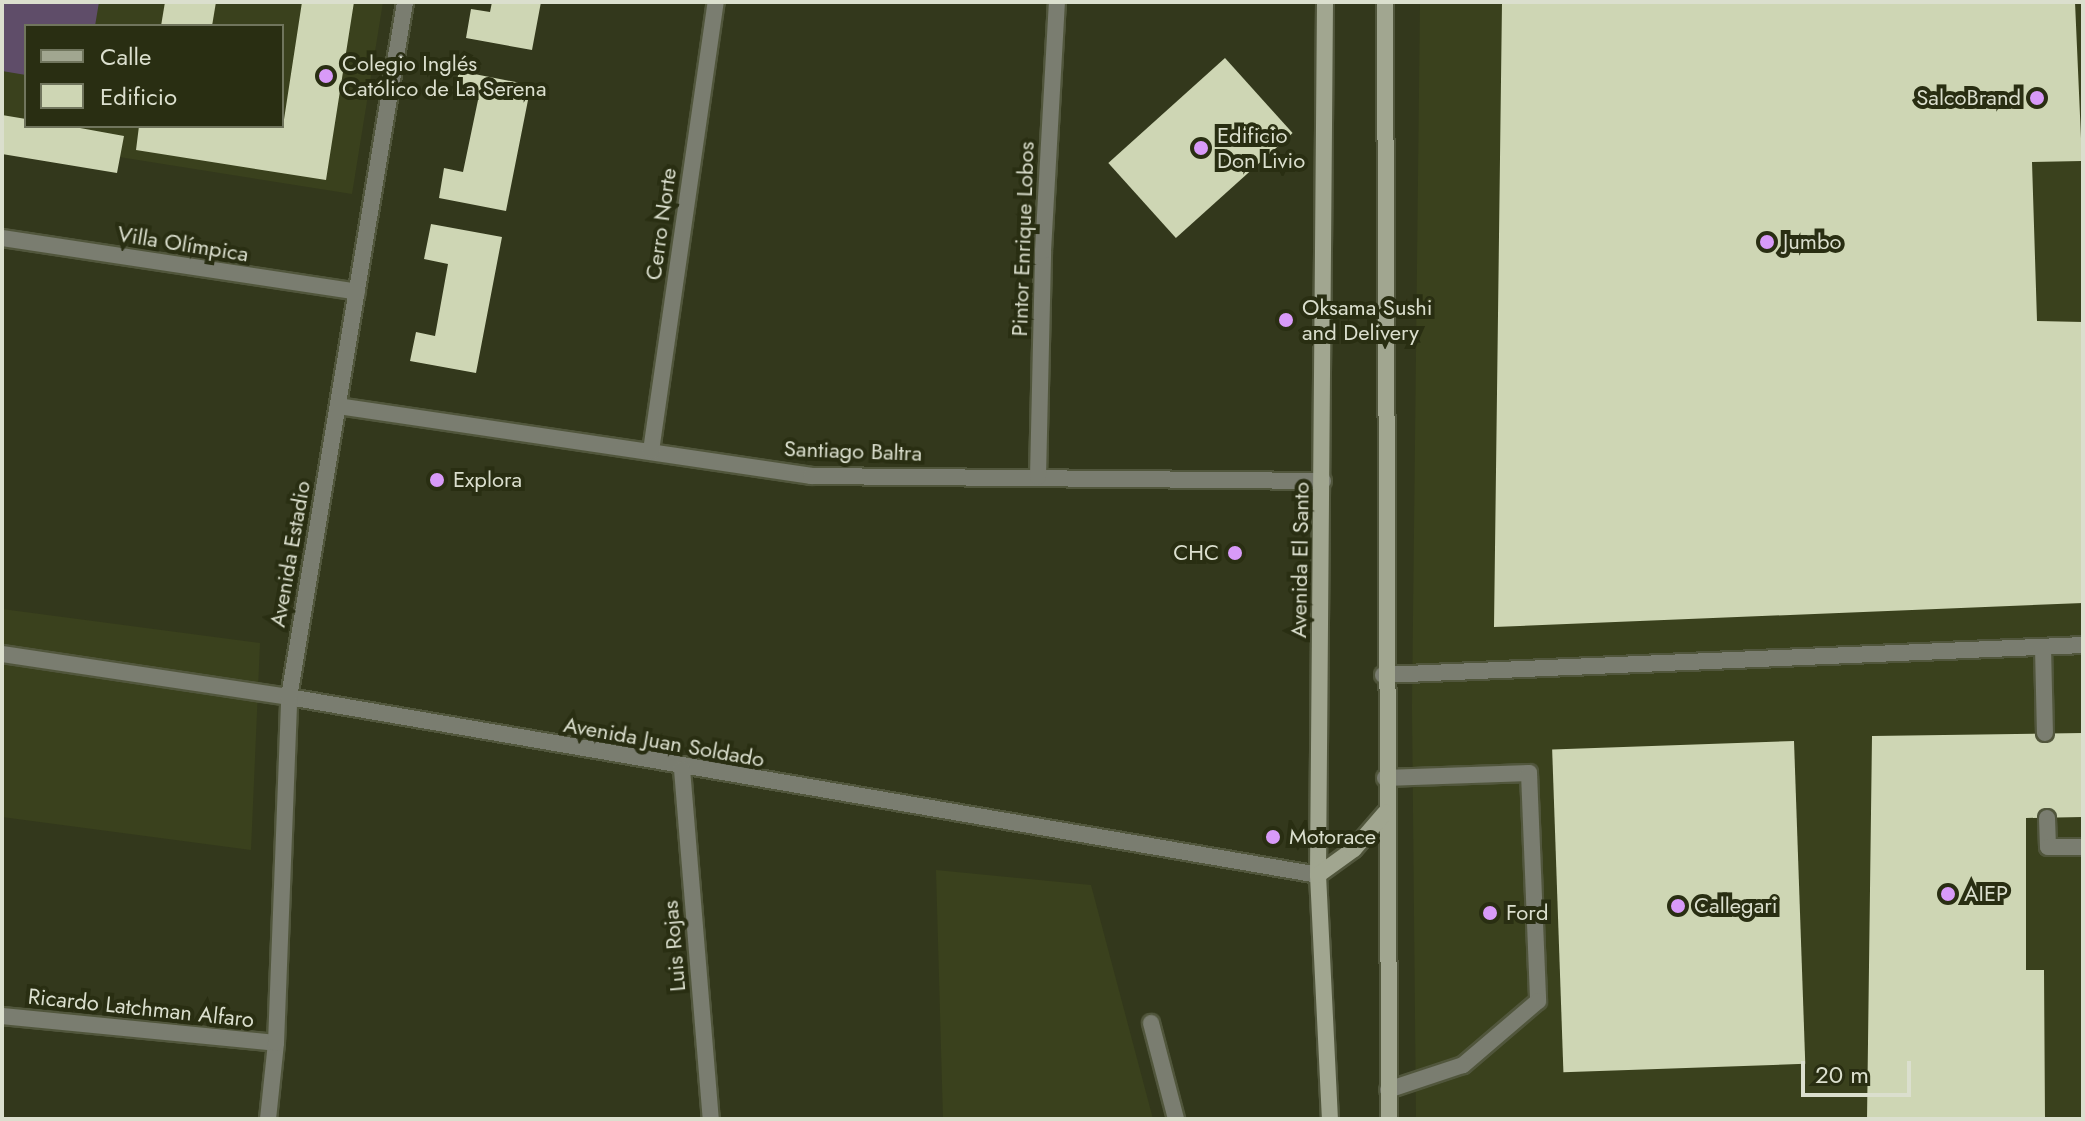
<!DOCTYPE html>
<html>
<head>
<meta charset="utf-8">
<style>
  body { margin:0 }
  #map { position:relative; width:2085px; height:1121px; overflow:hidden; background:#33381c; font-family:Jost,sans-serif }
  div>[style] { position:absolute }
  .built>* { inset:0; background:#3a411d }
  .green>* { inset:0; background:#5f4d69 }
  .building>* { inset:0; background:#ced6b4; transform-origin:0 0 }
  .roads { filter:drop-shadow(2px 0 #51563c) drop-shadow(-2px 0 #51563c) drop-shadow(0 2px #51563c) drop-shadow(0 -2px #51563c) }
  .service>* { height:16px; margin:-8px; padding:0 8px; transform-origin:8px; border-radius:8px; background:#7a7d70 }
  .minor>* { height:16px; margin:-8px; padding:0 8px; transform-origin:8px; border-radius:8px; background:#7a7d70 }
  .tertiary>* { height:16px; margin:-8px; padding:0 8px; transform-origin:8px; border-radius:8px; background:#7a7d70 }
  .secondary>* { height:16px; margin:-8px; padding:0 8px; transform-origin:8px; border-radius:8px; background:#a1a690 }
  .dots>* { width:22px; height:22px; translate:-50% -50%; box-sizing:border-box; border:4px solid #292e12; border-radius:50% }
  span { translate:-50% -50%; white-space:nowrap; text-align:center; line-height:1.15; -webkit-text-stroke:8px #292e12; paint-order:stroke }
  .poi-label { font-size:22px; color:#dbdfce }
  .left { translate:0 -50%; text-align:left }
  .right { translate:-100% -50%; text-align:right }
  .street-label { font-size:22px; color:#dbdfce }
  .frame { position:absolute; inset:0; border:4px solid #dbdfce; pointer-events:none }
  .legend { position:absolute; left:24px; top:24px; width:260px; height:104px; box-sizing:border-box; background:#292e12; border:2px solid #70755d; margin:0; padding:10px 14px; list-style:none; font-size:24px; color:#dbdfce }
  .legend li { display:flex; align-items:center; gap:16px; height:40px }
  .legend b { width:40px; border:2px solid #70755d }
  .scale { position:absolute; left:1801px; top:1061px; width:110px; height:36px; box-sizing:border-box; border:4px solid #dbdfce; border-top:0; padding-left:10px; font-size:24px; line-height:28px; white-space:nowrap; color:#dbdfce; -webkit-text-stroke:6px #292e12; paint-order:stroke }
</style>
</head>
<body>
<div id="map">
  <div class="built">
    <i style="clip-path:polygon(evenodd,2px 2px,383px 2px,352px 194px,6px 139px,2px 158px,2px 2px,26px 26px,282px 26px,282px 126px,26px 126px,26px 26px)"></i>
    <i style="clip-path:polygon(1420px 2px,2083px 2px,2083px 1119px,1416px 1119px,1412px 707px)"></i>
    <i style="clip-path:polygon(2px 609px,260px 643px,251px 850px,2px 817px)"></i>
    <i style="clip-path:polygon(936px 870px,1091px 885px,1153px 1119px,943px 1119px)"></i>
  </div>
  <div class="green">
    <i style="clip-path:polygon(2px 2px,99px 2px,95px 26px,26px 26px,26px 75px,2px 71px)"></i>
  </div>
  <div class="building">
    <i style="clip-path:polygon(165px 2px,216px 2px,212px 26px,161px 26px)"></i>
    <i style="clip-path:polygon(302px 2px,354px 2px,326px 180px,136px 150px,139px 126px,283px 126px)"></i>
    <i style="clip-path:polygon(492px 2px,541px 2px,532px 50px,466px 38px,471px 9px,490px 12px)"></i>
    <i style="clip-path:polygon(1502px 2px,2075px 2px,2082px 161px,2032px 162px,2037px 321px,2083px 322px,2083px 603px,1494px 627px)"></i>
    <i style="left:1225px;top:58px;width:101px;height:157px;rotate:48deg"></i>
    <i style="clip-path:polygon(459px 71px,531px 85px,506px 211px,439px 198px,444px 168px,463px 172px,478px 100px,454px 95px)"></i>
    <i style="clip-path:polygon(2px 115px,26px 119px,26px 126px,69px 126px,124px 136px,117px 173px,2px 154px)"></i>
    <i style="clip-path:polygon(431px 224px,502px 237px,476px 373px,410px 361px,416px 332px,435px 336px,448px 264px,424px 259px)"></i>
    <i style="clip-path:polygon(2083px 733px,2083px 817px,2026px 818px,2026px 970px,2044px 970px,2045px 1119px,1867px 1119px,1872px 736px)"></i>
    <i style="left:1794px;top:741px;width:323px;height:242px;rotate:88deg"></i>
  </div>
  <div class="roads">
    <div class="service">
      <i style="left:2043px;top:647px;width:86px;rotate:88.7deg"></i>
      <i style="left:1383px;top:675px;width:701px;rotate:-2.45deg"></i>
      <i style="left:1385px;top:778px;width:144px;rotate:-2deg"></i>
      <i style="left:1529px;top:773px;width:228px;rotate:87.7deg"></i>
      <i style="left:1538px;top:1001px;width:99px;rotate:139.5deg"></i>
      <i style="left:1463px;top:1065px;width:79px;rotate:161.6deg"></i>
      <i style="left:2047px;top:818px;width:29px;rotate:88deg"></i>
      <i style="left:2048px;top:847px;width:35px"></i>
      <i style="left:1151px;top:1023px;width:99px;rotate:75.4deg"></i>
    </div>
    <div class="minor">
      <i style="left:2px;top:238px;width:359px;rotate:8.6deg"></i>
      <i style="left:338px;top:406px;width:478px;rotate:8.4deg"></i>
      <i style="left:811px;top:476px;width:512px;rotate:0.56deg"></i>
      <i style="left:651px;top:451px;width:454px;rotate:-81.8deg"></i>
      <i style="left:1038px;top:477px;width:226px;rotate:-88.7deg"></i>
      <i style="left:1043px;top:251px;width:249px;rotate:-86.8deg"></i>
      <i style="left:2px;top:654px;width:290px;rotate:8.5deg"></i>
      <i style="left:289px;top:697px;width:1044px;rotate:9.81deg"></i>
      <i style="left:682px;top:769px;width:351px;rotate:85.3deg"></i>
      <i style="left:2px;top:1016px;width:275px;rotate:5.6deg"></i>
    </div>
    <div class="tertiary">
      <i style="left:268px;top:1119px;width:76px;rotate:-84deg"></i>
      <i style="left:276px;top:1043px;width:346px;rotate:-87.8deg"></i>
      <i style="left:289px;top:697px;width:705px;rotate:-80.52deg"></i>
    </div>
    <div class="secondary">
      <i style="left:1325px;top:2px;width:873px;rotate:90.46deg"></i>
      <i style="left:1318px;top:875px;width:244px;rotate:87.2deg"></i>
      <i style="left:1385px;top:2px;width:1117px;rotate:89.79deg"></i>
      <i style="left:1318px;top:875px;width:44px;rotate:-35.8deg"></i>
      <i style="left:1354px;top:849px;width:48px;rotate:-49.3deg"></i>
    </div>
  </div>
  <div class="dots">
    <i style="left:326px;top:76px;background:#d89af8"></i>
    <i style="left:2037px;top:98px;background:#d89af8"></i>
    <i style="left:1201px;top:148px;background:#d89af8"></i>
    <i style="left:1767px;top:242px;background:#d89af8"></i>
    <i style="left:1286px;top:320px;background:#d89af8"></i>
    <i style="left:437px;top:480px;background:#d89af8"></i>
    <i style="left:1235px;top:553px;background:#d89af8"></i>
    <i style="left:1273px;top:837px;background:#d89af8"></i>
    <i style="left:1948px;top:894px;background:#d89af8"></i>
    <i style="left:1678px;top:906px;background:#d89af8"></i>
    <i style="left:1490px;top:913px;background:#d89af8"></i>
  </div>
  <div class="poi-label">
    <span class="left" style="left:342px;top:76px">Colegio Inglés<br>Católico de La Serena</span>
    <span class="right" style="left:2021px;top:98px">SalcoBrand</span>
    <span class="left" style="left:1217px;top:148px">Edificio<br>Don Livio</span>
    <span class="left" style="left:1783px;top:242px">Jumbo</span>
    <span class="left" style="left:1302px;top:320px">Oksama Sushi<br>and Delivery</span>
    <span class="left" style="left:453px;top:480px">Explora</span>
    <span class="right" style="left:1219px;top:553px">CHC</span>
    <span class="left" style="left:1289px;top:837px">Motorace</span>
    <span class="left" style="left:1964px;top:894px">AIEP</span>
    <span class="left" style="left:1694px;top:906px">Callegari</span>
    <span class="left" style="left:1506px;top:913px">Ford</span>
  </div>
  <div class="street-label">
    <span style="left:661px;top:224px;rotate:-82deg">Cerro Norte</span>
    <span style="left:1023px;top:239px;rotate:-88deg">Pintor Enrique Lobos</span>
    <span style="left:183px;top:244px;rotate:9deg">Villa Olímpica</span>
    <span style="left:853px;top:451px;rotate:2deg">Santiago Baltra</span>
    <span style="left:290px;top:554px;rotate:-80deg">Avenida Estadio</span>
    <span style="left:1300px;top:560px;rotate:-89deg">Avenida El Santo</span>
    <span style="left:664px;top:742px;rotate:10deg">Avenida Juan Soldado</span>
    <span style="left:674px;top:946px;rotate:-95deg">Luis Rojas</span>
    <span style="left:141px;top:1008px;rotate:6deg">Ricardo Latchman Alfaro</span>
  </div>
  <div class="frame"></div>
  <ul class="legend">
  <li><b style="height:10px;background:#a1a690"></b>Calle</li>
  <li><b style="height:22px;background:#ced6b4"></b>Edificio</li>
  </ul>
  <div class="scale">20 m</div>
</div>
</body>
</html>
